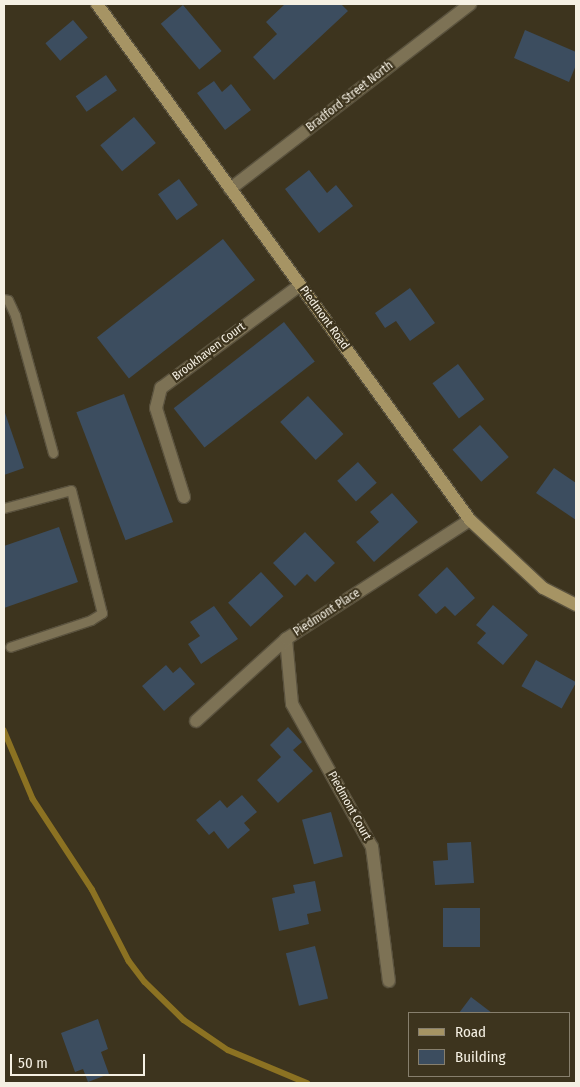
<!DOCTYPE html>
<html>
<head>
<meta charset="utf-8">
<style>
  body { margin:0 }
  #map { position:relative; width:580px; height:1087px; overflow:hidden; background:#3d341e; font-family:"Fira Sans Condensed",sans-serif }
  div>[style] { position:absolute }
  .stream>* { height:5.5px; margin:-2.75px; padding:0 2.75px; transform-origin:2.75px; border-radius:2.75px; background:#8c7222 }
  .building>* { inset:0; background:#3c4d5f; transform-origin:0 0 }
  .roads { filter:drop-shadow(1px 0 #5a523e) drop-shadow(-1px 0 #5a523e) drop-shadow(0 1px #5a523e) drop-shadow(0 -1px #5a523e) }
  .lane>* { height:9px; margin:-4.5px; padding:0 4.5px; transform-origin:4.5px; border-radius:4.5px; background:#7d7255 }
  .street>* { height:12px; margin:-6px; padding:0 6px; transform-origin:6px; border-radius:6px; background:#7d7255 }
  .secondary>* { height:12px; margin:-6px; padding:0 6px; transform-origin:6px; border-radius:6px; background:#a69464 }
  span { translate:-50% -50%; white-space:nowrap; text-align:center; line-height:1.15; -webkit-text-stroke:4.5px #3d341e; paint-order:stroke }
  .street-label { font-size:12px; color:#f5f0e3 }
  .frame { position:absolute; inset:0; border:5px solid #f5f0e3; pointer-events:none }
  .legend { position:absolute; left:408px; top:1012px; width:162px; height:65px; box-sizing:border-box; background:#3d341e; border:1px solid #877f6d; margin:0; padding:6px 9px; list-style:none; font-size:15px; color:#f5f0e3 }
  .legend li { display:flex; align-items:center; gap:10px; height:25px }
  .legend b { width:25px; border:1px solid #877f6d }
  .scale { position:absolute; left:10px; top:1054px; width:135px; height:22px; box-sizing:border-box; border:2px solid #f5f0e3; border-top:0; padding-left:6px; font-size:15px; line-height:18px; white-space:nowrap; color:#f5f0e3; -webkit-text-stroke:4px #3d341e; paint-order:stroke }
</style>
</head>
<body>
<div id="map">
  <div class="stream">
    <i style="left:4px;top:730px;width:75px;rotate:67.2deg"></i>
    <i style="left:33px;top:799px;width:108px;rotate:56.8deg"></i>
    <i style="left:92px;top:889px;width:81px;rotate:62.8deg"></i>
    <i style="left:129px;top:961px;width:26px;rotate:53deg"></i>
    <i style="left:145px;top:982px;width:54px;rotate:44.3deg"></i>
    <i style="left:184px;top:1020px;width:53px;rotate:34.3deg"></i>
    <i style="left:228px;top:1050px;width:86px;rotate:22.7deg"></i>
  </div>
  <div class="building">
    <i style="clip-path:polygon(285px 4px,341px 4px,348px 11px,274px 80px,253px 57px,277px 34px,266px 22px)"></i>
    <i style="left:183px;top:5px;width:60px;height:29px;rotate:50deg"></i>
    <i style="left:73px;top:20px;width:23px;height:36px;rotate:50deg"></i>
    <i style="clip-path:polygon(525px 30px,576px 52px,576px 65px,569px 82px,514px 58px)"></i>
    <i style="left:106px;top:75px;width:19px;height:37px;rotate:55deg"></i>
    <i style="clip-path:polygon(214px 81px,222px 92px,231px 84px,251px 110px,225px 130px,197px 93px)"></i>
    <i style="left:134px;top:117px;width:34px;height:44px;rotate:50deg"></i>
    <i style="clip-path:polygon(309px 170px,327px 193px,336px 185px,353px 206px,319px 233px,285px 189px)"></i>
    <i style="left:179px;top:179px;width:32px;height:26px;rotate:54deg"></i>
    <i style="left:223px;top:239px;width:52px;height:160px;rotate:52deg"></i>
    <i style="clip-path:polygon(410px 288px,435px 323px,410px 341px,396px 321px,385px 328px,375px 313px)"></i>
    <i style="left:284px;top:322px;width:50px;height:140px;rotate:52deg"></i>
    <i style="left:458px;top:364px;width:44px;height:32px;rotate:53deg"></i>
    <i style="left:124px;top:394px;width:137px;height:51px;rotate:69deg"></i>
    <i style="left:308px;top:396px;width:52px;height:38px;rotate:47deg"></i>
    <i style="clip-path:polygon(4px 410px,24px 468px,4px 475px)"></i>
    <i style="left:480px;top:425px;width:43px;height:37px;rotate:48deg"></i>
    <i style="left:358px;top:462px;width:28px;height:28px;rotate:48deg"></i>
    <i style="clip-path:polygon(554px 468px,576px 483px,576px 520px,536px 493px)"></i>
    <i style="clip-path:polygon(392px 493px,418px 522px,374px 562px,356px 542px,379px 522px,370px 512px)"></i>
    <i style="clip-path:polygon(59px 527px,78px 582px,4px 608px,4px 546px)"></i>
    <i style="clip-path:polygon(305px 532px,335px 563px,315px 582px,307px 574px,295px 586px,273px 563px)"></i>
    <i style="clip-path:polygon(447px 567px,475px 598px,455px 616px,445px 606px,436px 614px,418px 595px)"></i>
    <i style="left:261px;top:572px;width:33px;height:45px;rotate:47deg"></i>
    <i style="clip-path:polygon(493px 605px,528px 635px,503px 665px,477px 643px,486px 633px,476px 625px)"></i>
    <i style="clip-path:polygon(214px 606px,238px 639px,201px 664px,188px 644px,200px 636px,190px 622px)"></i>
    <i style="left:536px;top:660px;width:46px;height:30px;rotate:29deg"></i>
    <i style="clip-path:polygon(166px 665px,173px 673px,180px 667px,195px 684px,164px 711px,142px 686px)"></i>
    <i style="clip-path:polygon(288px 727px,302px 742px,293px 750px,313px 771px,278px 803px,257px 780px,281px 757px,270px 745px)"></i>
    <i style="clip-path:polygon(242px 795px,257px 812px,244px 823px,250px 830px,228px 849px,214px 831px,209px 835px,196px 820px,220px 800px,227px 808px)"></i>
    <i style="left:331px;top:812px;width:46px;height:30px;rotate:75deg"></i>
    <i style="clip-path:polygon(471px 842px,474px 883px,435px 885px,433px 861px,448px 860px,447px 843px)"></i>
    <i style="clip-path:polygon(315px 881px,321px 911px,307px 914px,309px 924px,279px 931px,272px 898px,295px 893px,293px 885px)"></i>
    <i style="left:443px;top:908px;width:37px;height:39px"></i>
    <i style="left:315px;top:946px;width:54px;height:30px;rotate:76deg"></i>
    <i style="clip-path:polygon(471px 997px,492px 1013px,459px 1013px)"></i>
    <i style="clip-path:polygon(98px 1019px,108px 1049px,101px 1052px,109px 1074px,88px 1082px,83px 1069px,75px 1072px,61px 1033px)"></i>
  </div>
  <div class="roads">
    <div class="lane">
      <i style="left:4px;top:299px;width:4px;rotate:14deg"></i>
      <i style="left:8px;top:300px;width:17px;rotate:65deg"></i>
      <i style="left:15px;top:315px;width:143px;rotate:74.6deg"></i>
      <i style="left:4px;top:508px;width:69px;rotate:-15deg"></i>
      <i style="left:71px;top:490px;width:127px;rotate:75.9deg"></i>
      <i style="left:102px;top:613px;width:13px;rotate:148deg"></i>
      <i style="left:91px;top:620px;width:85px;rotate:161.6deg"></i>
    </div>
    <div class="street">
      <i style="left:230px;top:189px;width:303px;rotate:-37.6deg"></i>
      <i style="left:184px;top:497px;width:93px;rotate:-107.5deg"></i>
      <i style="left:156px;top:408px;width:21px;rotate:-76deg"></i>
      <i style="left:161px;top:388px;width:173px;rotate:-36.5deg"></i>
      <i style="left:286px;top:639px;width:65px;rotate:84.7deg"></i>
      <i style="left:292px;top:704px;width:164px;rotate:60.8deg"></i>
      <i style="left:372px;top:847px;width:135px;rotate:82.8deg"></i>
      <i style="left:196px;top:721px;width:122px;rotate:-42.3deg"></i>
      <i style="left:286px;top:639px;width:219px;rotate:-32.9deg"></i>
    </div>
    <div class="secondary">
      <i style="left:97px;top:4px;width:637px;rotate:54.14deg"></i>
      <i style="left:470px;top:520px;width:100px;rotate:43deg"></i>
      <i style="left:543px;top:588px;width:37px;rotate:27deg"></i>
    </div>
  </div>
  <div class="street-label">
    <span style="left:350px;top:97px;rotate:-38deg">Bradford Street North</span>
    <span style="left:324px;top:318px;rotate:54deg">Piedmont Road</span>
    <span style="left:209px;top:352px;rotate:-37deg">Brookhaven Court</span>
    <span style="left:327px;top:613px;rotate:-33deg">Piedmont Place</span>
    <span style="left:349px;top:806px;rotate:61deg">Piedmont Court</span>
  </div>
  <div class="frame"></div>
  <ul class="legend">
  <li><b style="height:6px;background:#a69464"></b>Road</li>
  <li><b style="height:14px;background:#3c4d5f"></b>Building</li>
  </ul>
  <div class="scale">50 m</div>
</div>
</body>
</html>
